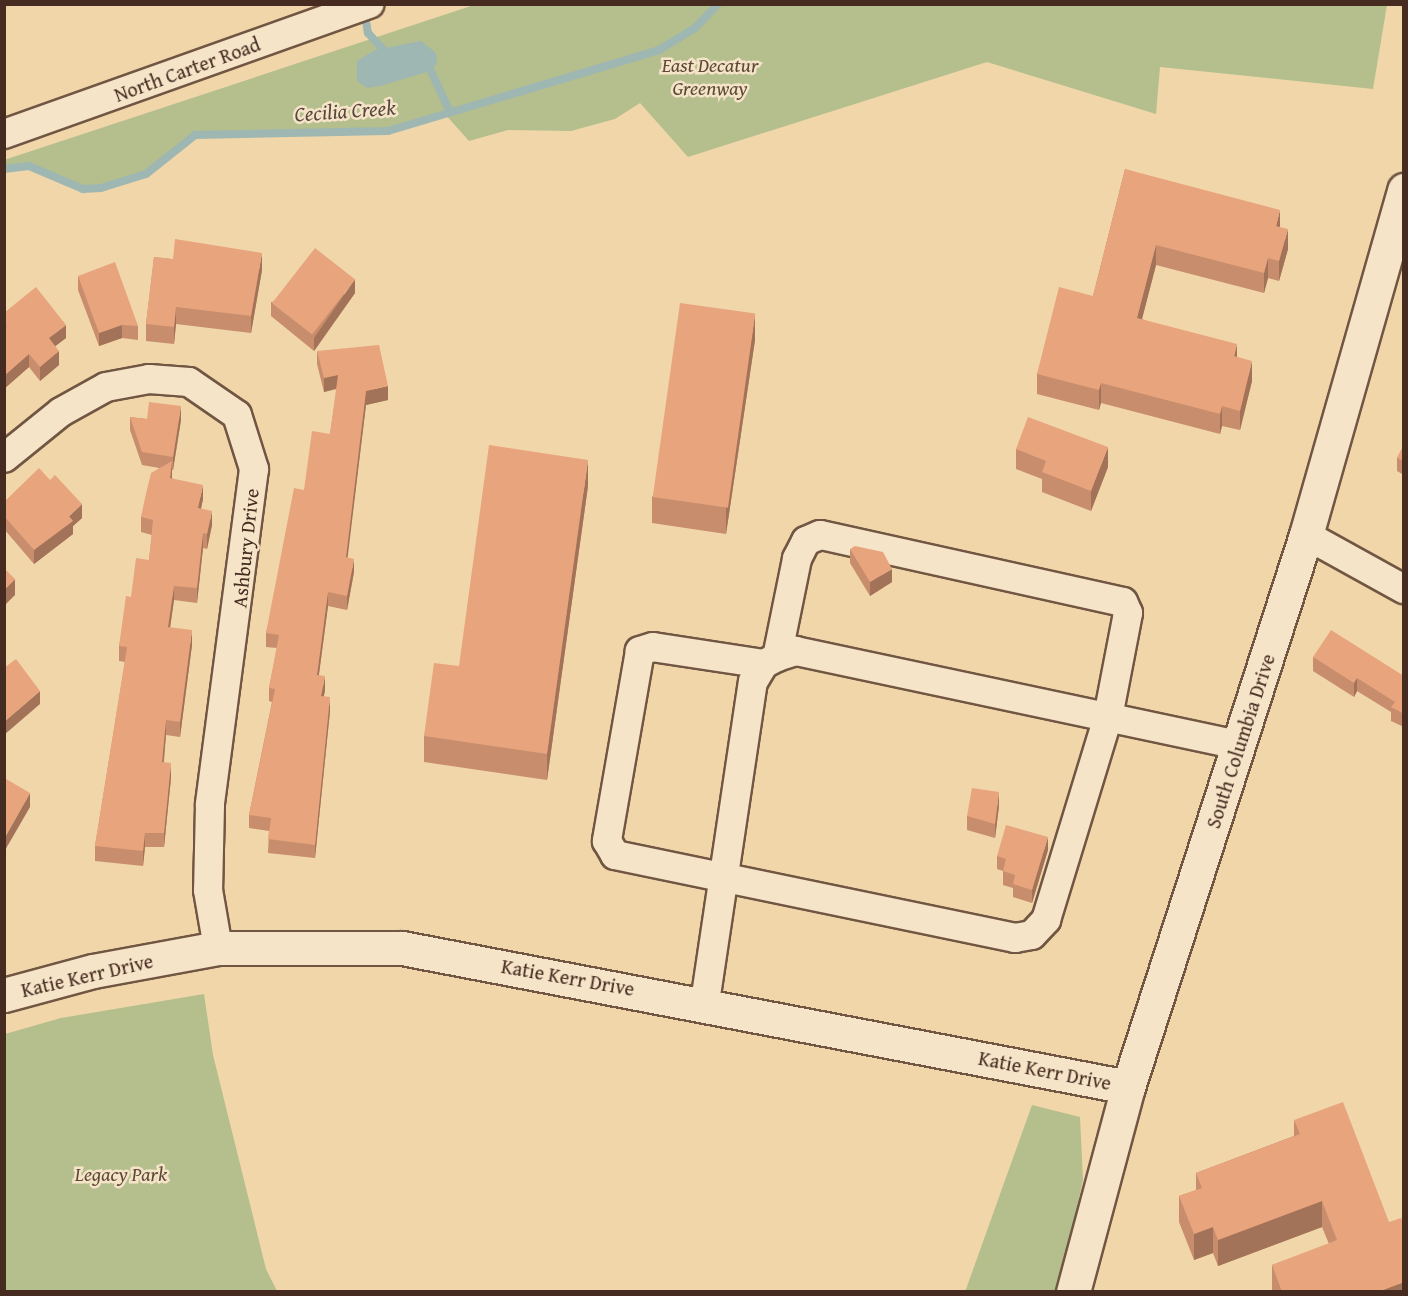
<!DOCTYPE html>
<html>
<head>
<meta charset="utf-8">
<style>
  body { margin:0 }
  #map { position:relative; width:1408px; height:1296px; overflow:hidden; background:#f1d6aa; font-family:"Gentium Book Plus",serif }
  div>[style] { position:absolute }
  .green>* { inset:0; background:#b4bf8d }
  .water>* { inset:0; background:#9eb7b2 }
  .stream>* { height:8px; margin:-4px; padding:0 4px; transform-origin:4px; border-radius:4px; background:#9eb7b2 }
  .roads { filter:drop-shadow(2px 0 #715643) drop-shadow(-2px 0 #715643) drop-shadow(0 2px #715643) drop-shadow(0 -2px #715643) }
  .street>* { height:28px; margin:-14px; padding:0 14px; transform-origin:14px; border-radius:14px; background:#f6e4c8 }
  .secondary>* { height:33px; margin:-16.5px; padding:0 16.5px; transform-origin:16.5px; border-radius:16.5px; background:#f6e4c8 }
  .wall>* { inset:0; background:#c78d6c }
  .shaded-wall>* { inset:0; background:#a27358 }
  .building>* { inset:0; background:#e7a47d; transform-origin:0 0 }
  span { translate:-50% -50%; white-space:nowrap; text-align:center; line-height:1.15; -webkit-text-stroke:5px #f6e4c8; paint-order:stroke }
  .park-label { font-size:20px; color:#5c4937; font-style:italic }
  .street-label { font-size:20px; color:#462b21 }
  .water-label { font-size:21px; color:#58473e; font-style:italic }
  .frame { position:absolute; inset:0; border:6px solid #462b21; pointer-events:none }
</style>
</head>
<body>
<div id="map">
  <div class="green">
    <i style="clip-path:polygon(474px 5px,1387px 5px,1373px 89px,1160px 67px,1156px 114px,987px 62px,688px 157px,640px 103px,615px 119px,571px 131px,508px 130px,469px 141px,444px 113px,361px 134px,195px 135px,146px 174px,101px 188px,83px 189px,29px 166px,5px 169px,4px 160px)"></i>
    <i style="clip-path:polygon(204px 994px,213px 1055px,266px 1269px,277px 1291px,5px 1291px,5px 1034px,61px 1018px)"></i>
    <i style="clip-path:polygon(1032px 1105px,1080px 1117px,1083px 1180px,1058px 1291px,965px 1292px)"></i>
  </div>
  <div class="water">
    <i style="clip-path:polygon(421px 41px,436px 53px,437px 64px,427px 72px,380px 86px,367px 88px,357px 81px,357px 61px,375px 50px)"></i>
  </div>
  <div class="stream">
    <i style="left:366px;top:21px;width:12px;rotate:81deg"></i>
    <i style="left:368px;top:33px;width:21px;rotate:47deg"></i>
    <i style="left:430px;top:69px;width:47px;rotate:65.1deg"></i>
    <i style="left:4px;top:169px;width:25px;rotate:-7deg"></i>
    <i style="left:29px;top:166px;width:59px;rotate:23.1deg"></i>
    <i style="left:83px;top:189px;width:18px;rotate:-3deg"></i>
    <i style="left:101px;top:188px;width:47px;rotate:-17.3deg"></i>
    <i style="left:146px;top:174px;width:63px;rotate:-38.5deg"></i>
    <i style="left:195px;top:135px;width:193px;rotate:-1.2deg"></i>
    <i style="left:388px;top:131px;width:283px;rotate:-16.6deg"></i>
    <i style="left:659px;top:50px;width:42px;rotate:-31.4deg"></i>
    <i style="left:695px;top:28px;width:33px;rotate:-46deg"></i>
  </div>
  <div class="roads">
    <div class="street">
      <i style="left:4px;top:134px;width:388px;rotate:-19.6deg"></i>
      <i style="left:4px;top:458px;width:73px;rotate:-38.9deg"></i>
      <i style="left:61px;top:412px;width:51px;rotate:-29.1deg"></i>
      <i style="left:106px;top:387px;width:44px;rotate:-10.5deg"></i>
      <i style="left:149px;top:379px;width:40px;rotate:4.3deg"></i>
      <i style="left:189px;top:382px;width:58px;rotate:34.5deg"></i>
      <i style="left:237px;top:415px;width:57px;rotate:72.5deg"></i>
      <i style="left:254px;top:469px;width:339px;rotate:97.5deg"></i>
      <i style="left:210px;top:805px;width:85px;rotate:91.3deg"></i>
      <i style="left:208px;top:890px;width:59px;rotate:80.2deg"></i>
      <i style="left:1306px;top:535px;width:112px;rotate:28.9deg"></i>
      <i style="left:764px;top:664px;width:112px;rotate:-171.3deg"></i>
      <i style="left:653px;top:647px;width:14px;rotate:163deg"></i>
      <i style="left:640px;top:651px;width:193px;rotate:99.9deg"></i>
      <i style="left:607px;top:841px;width:16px;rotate:60deg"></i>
      <i style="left:615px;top:855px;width:409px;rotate:11.7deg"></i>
      <i style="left:1015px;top:938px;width:17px;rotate:-10deg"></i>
      <i style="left:1032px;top:935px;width:21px;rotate:-47deg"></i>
      <i style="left:1046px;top:920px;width:212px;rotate:-73deg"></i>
      <i style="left:1108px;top:717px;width:106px;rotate:-79.1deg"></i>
      <i style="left:1128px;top:613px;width:12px;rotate:-114deg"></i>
      <i style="left:1123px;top:602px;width:310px;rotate:-167.5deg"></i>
      <i style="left:820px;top:535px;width:15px;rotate:157deg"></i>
      <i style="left:806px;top:541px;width:20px;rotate:117deg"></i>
      <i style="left:797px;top:559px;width:100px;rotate:101.5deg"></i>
      <i style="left:705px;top:1002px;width:324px;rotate:-81.5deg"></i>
      <i style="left:753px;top:682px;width:21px;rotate:-59deg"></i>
      <i style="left:764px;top:664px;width:15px;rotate:-28deg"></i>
      <i style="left:777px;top:657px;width:20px;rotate:-18deg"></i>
      <i style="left:796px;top:651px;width:452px;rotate:12deg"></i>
    </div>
    <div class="secondary">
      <i style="left:4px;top:995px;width:92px;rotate:-15.1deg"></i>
      <i style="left:93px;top:971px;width:127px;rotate:-10.4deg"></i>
      <i style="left:218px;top:948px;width:184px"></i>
      <i style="left:402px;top:948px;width:739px;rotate:10.84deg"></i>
      <i style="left:1073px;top:1292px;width:212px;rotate:-75deg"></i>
      <i style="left:1128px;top:1087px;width:580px;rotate:-72.13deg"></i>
      <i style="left:1306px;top:535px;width:359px;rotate:-74.1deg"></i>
    </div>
  </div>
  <div class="wall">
    <i style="clip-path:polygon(1125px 169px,1280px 227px,1288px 249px,1279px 281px,1268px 278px,1264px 293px,1156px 265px,1142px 319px,1237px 357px,1252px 381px,1240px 430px,1222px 426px,1220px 434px,1101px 403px,1099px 410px,1037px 394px,1037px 374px,1093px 296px)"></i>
    <i style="clip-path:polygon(154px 257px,262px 270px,251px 333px,176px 324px,174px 344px,146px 341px,146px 324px)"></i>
    <i style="clip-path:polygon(78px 276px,138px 326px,138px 340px,122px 338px,99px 346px,78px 290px)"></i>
    <i style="clip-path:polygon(355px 293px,314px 351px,271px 316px,271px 302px)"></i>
    <i style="clip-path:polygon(4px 313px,66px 338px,55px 346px,59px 365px,40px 381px,29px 367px,4px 389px)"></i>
    <i style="clip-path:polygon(755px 340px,726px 534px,652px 523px,652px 497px)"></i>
    <i style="clip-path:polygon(317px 351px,388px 400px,366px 405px,347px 557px,354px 572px,347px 610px,328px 606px,319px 675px,325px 690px,324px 696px,330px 711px,315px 858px,268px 853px,269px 831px,249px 828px,249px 815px,272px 702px,269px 701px,269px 688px,277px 648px,266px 647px,266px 633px,304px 490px,330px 434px,337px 389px,324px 392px,317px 364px)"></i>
    <i style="clip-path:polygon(130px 417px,147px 419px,181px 420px,173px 470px,172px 470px,172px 478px,203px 499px,201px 508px,212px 525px,207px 549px,203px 548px,197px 603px,174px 600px,170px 627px,192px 645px,180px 737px,166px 735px,164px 762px,171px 778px,164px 847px,145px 847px,143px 866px,95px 861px,95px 846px,125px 662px,119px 661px,119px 646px,131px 597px,149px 560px,152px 535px,141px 532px,141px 517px,159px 468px,142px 465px,130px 430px)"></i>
    <i style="clip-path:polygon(1404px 445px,1404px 475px,1397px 471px,1397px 458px)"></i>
    <i style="clip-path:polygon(1016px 449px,1108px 467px,1091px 511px,1042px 492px,1042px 479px,1016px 469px)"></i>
    <i style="clip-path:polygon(588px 486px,547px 780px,424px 762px,424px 736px,459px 666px)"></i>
    <i style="clip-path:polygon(4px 502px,82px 518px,73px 526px,73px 534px,34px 564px,4px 529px)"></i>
    <i style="clip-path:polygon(850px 549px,892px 582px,870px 596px,850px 563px)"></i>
    <i style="clip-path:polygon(1313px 657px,1404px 676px,1404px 727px,1391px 721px,1391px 712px,1357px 691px,1354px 697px,1313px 671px)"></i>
    <i style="clip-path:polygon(999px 806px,995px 838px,967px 830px,967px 816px)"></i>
    <i style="clip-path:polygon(1048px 850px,1032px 903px,1013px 897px,1013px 888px,1003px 885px,1003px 871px,997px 869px,997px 856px)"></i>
    <i style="clip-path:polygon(1294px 1120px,1404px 1292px,1272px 1292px,1272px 1265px,1329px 1244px,1322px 1227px,1218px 1266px,1213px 1253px,1194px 1260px,1179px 1222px,1179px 1196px,1196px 1190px,1196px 1173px,1294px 1136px)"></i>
  </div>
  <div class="shaded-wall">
    <i style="clip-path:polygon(1280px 210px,1280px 230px,1276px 226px)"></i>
    <i style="clip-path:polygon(1288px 229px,1288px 249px,1279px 281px,1279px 261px)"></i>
    <i style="clip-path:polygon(1156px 245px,1156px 265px,1137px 338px,1137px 318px)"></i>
    <i style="clip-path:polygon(262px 253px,262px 270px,251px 333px,251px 316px)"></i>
    <i style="clip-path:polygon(1268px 258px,1268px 278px,1264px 293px,1264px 273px)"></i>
    <i style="clip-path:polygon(355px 279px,355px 293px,314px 351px,314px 338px)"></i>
    <i style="clip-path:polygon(176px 307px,176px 324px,174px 344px,174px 327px)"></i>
    <i style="clip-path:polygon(755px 314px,755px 340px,726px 534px,726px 508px)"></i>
    <i style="clip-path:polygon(66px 325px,66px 338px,49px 351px,49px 338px)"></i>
    <i style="clip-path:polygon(122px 325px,122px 338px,99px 346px,99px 333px)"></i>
    <i style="clip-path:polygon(1237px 344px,1237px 364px,1234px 356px)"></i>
    <i style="clip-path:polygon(59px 351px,59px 365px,40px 381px,40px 367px)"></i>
    <i style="clip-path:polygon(29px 354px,29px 367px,4px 389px,4px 376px)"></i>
    <i style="clip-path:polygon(1252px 361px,1252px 381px,1240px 430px,1240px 411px)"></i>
    <i style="clip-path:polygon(338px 375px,338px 388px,324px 392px,324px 378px)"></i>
    <i style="clip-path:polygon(1101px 383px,1101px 403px,1099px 410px,1099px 390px)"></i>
    <i style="clip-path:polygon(388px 386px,388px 400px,366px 405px,346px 571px,346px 557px,366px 391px)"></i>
    <i style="clip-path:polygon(181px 406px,181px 420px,173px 470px,173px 457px)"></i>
    <i style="clip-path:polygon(1222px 406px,1222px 426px,1220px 434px,1220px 414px)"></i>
    <i style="clip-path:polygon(1108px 447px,1108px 467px,1091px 511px,1091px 491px)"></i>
    <i style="clip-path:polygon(588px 460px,588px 486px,547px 780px,547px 754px)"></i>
    <i style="clip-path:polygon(172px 461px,172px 475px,170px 493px,170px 478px)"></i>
    <i style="clip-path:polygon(203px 485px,203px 499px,198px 523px,198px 508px)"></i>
    <i style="clip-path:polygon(82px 504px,82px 518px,73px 526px,73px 534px,34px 564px,34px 550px)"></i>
    <i style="clip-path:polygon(212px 511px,212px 525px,207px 549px,207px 534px)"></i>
    <i style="clip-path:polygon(203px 533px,203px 548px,197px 603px,197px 588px)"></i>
    <i style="clip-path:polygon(354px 559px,354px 572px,347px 610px,347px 596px)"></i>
    <i style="clip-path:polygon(892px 569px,892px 582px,870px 596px,870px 582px)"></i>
    <i style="clip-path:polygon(15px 579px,15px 595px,4px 606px,4px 590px)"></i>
    <i style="clip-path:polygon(174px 586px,174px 600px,168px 642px,168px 627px)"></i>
    <i style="clip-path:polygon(328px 592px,328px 606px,317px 688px,317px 675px)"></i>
    <i style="clip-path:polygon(192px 630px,192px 645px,180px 737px,180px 722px)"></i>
    <i style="clip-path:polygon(325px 676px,325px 690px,321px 709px,321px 696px)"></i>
    <i style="clip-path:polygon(1357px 678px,1357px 691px,1354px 697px,1354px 683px)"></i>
    <i style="clip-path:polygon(40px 691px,40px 704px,4px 735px,4px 722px)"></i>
    <i style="clip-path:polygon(330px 697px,330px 711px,315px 858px,315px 845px)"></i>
    <i style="clip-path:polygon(166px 720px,166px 735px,162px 777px,162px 762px)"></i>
    <i style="clip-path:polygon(171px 763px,171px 778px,164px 847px,164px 833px)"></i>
    <i style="clip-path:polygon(999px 792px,999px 806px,995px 838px,995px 824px)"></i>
    <i style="clip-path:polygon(30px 793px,30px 807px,4px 852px,4px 839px)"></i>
    <i style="clip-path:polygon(145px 833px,145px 847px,143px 866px,143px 851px)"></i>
    <i style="clip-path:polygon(1048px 837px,1048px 850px,1032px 903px,1032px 890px)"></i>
    <i style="clip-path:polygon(1322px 1201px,1322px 1227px,1218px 1266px,1218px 1240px)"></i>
    <i style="clip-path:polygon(1213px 1227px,1213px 1253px,1194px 1260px,1194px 1234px)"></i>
    <i style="clip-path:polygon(1404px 1282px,1404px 1292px,1378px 1292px)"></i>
  </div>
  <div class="building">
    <i style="clip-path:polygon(1125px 169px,1280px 210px,1276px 226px,1288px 229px,1279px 261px,1268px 258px,1264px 273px,1156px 245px,1137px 318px,1237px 344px,1234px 356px,1252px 361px,1240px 411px,1222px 406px,1220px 414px,1101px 383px,1099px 390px,1037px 374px,1059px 287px,1093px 296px)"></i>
    <i style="clip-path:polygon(175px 239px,262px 253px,251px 316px,176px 307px,174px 327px,146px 324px,154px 257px,173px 259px)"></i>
    <i style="left:315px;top:248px;width:51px;height:70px;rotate:38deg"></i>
    <i style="clip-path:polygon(115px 262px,138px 326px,122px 325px,99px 333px,78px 276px)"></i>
    <i style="clip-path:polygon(36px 287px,66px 325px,49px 338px,59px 351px,40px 367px,29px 354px,4px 376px,4px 329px,7px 326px,4px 323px,4px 313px)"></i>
    <i style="left:680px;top:303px;width:76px;height:196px;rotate:8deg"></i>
    <i style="clip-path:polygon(379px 345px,388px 386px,366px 391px,346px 557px,354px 559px,347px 596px,328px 592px,317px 675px,325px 676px,321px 696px,330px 697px,315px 845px,268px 839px,271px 818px,249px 815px,275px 689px,269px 688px,279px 635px,266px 633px,294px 488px,304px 490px,312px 431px,330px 434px,338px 375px,324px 378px,317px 351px)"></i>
    <i style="clip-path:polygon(149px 402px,181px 406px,173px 457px,142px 452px,130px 417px,147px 419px)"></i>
    <i style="clip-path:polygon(1028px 417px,1108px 447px,1091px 491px,1042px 472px,1046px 461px,1016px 449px)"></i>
    <i style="clip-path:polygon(489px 445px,588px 460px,547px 754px,424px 736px,434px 663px,459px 666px)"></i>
    <i style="clip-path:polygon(1404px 445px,1404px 461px,1397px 458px)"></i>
    <i style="clip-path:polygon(172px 461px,170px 478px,203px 485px,198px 508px,212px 511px,207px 534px,203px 533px,197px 588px,174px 586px,168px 627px,192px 630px,180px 722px,166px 720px,162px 762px,171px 763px,164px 833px,145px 833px,143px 851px,95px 846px,127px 647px,119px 646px,126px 596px,131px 597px,136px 558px,149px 560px,153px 520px,141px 517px,145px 498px,151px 473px)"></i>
    <i style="clip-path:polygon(39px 468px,50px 480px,55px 475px,82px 504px,69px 516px,73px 521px,34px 550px,4px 516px,4px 502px)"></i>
    <i style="clip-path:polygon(855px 546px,883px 552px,892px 569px,870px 582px,850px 549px)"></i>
    <i style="clip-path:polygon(4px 568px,15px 579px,4px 590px)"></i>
    <i style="clip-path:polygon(1331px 630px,1404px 676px,1404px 714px,1391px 707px,1395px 702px,1357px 678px,1354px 683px,1313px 657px)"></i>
    <i style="clip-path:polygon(16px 659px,40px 691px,4px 722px,4px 668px)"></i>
    <i style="clip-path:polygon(6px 779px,30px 793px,4px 839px,4px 781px)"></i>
    <i style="clip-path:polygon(972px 788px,999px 792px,995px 824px,967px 816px)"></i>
    <i style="clip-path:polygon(1006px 825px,1048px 837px,1032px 890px,1013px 884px,1015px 875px,1003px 871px,1006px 859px,997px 856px)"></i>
    <i style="clip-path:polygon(1343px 1102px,1389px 1222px,1401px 1218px,1404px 1224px,1404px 1282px,1378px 1292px,1282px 1292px,1272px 1265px,1337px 1240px,1322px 1201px,1218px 1240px,1213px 1227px,1194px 1234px,1179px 1196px,1202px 1188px,1196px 1173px,1300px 1134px,1294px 1120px)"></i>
  </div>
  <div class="park-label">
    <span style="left:710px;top:76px">East Decatur<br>Greenway</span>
    <span style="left:121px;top:1173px">Legacy Park</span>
  </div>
  <div class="street-label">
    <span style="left:187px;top:69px;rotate:-20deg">North Carter Road</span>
    <span style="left:245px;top:548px;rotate:-84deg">Ashbury Drive</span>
    <span style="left:1240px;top:741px;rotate:-72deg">South Columbia Drive</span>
    <span style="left:87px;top:975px;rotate:-13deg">Katie Kerr Drive</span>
    <span style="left:568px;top:977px;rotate:10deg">Katie Kerr Drive</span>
    <span style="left:1045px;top:1070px;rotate:11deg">Katie Kerr Drive</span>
  </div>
  <div class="water-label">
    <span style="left:345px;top:111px;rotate:-4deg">Cecilia Creek</span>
  </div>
  <div class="frame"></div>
</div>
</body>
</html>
